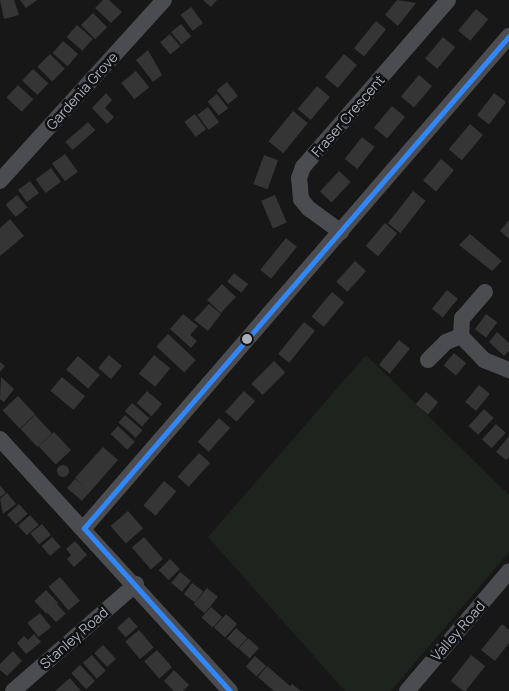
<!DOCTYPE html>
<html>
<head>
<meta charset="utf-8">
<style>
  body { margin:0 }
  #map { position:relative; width:509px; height:691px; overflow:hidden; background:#171717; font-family:Manrope,sans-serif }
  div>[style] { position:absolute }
  .green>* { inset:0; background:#1d241e }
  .building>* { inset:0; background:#353536; transform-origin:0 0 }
  .round { border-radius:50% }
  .minor>* { height:16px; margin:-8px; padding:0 8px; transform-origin:8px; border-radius:8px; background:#4b4c50 }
  .bus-1>* { height:5px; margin:-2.5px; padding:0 2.5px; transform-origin:2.5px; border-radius:2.5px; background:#3287f8 }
  .dots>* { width:14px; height:14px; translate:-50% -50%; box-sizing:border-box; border:2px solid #111113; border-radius:50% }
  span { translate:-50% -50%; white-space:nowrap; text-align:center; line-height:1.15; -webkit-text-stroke:5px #111113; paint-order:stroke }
  .street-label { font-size:14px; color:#a8adb8 }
</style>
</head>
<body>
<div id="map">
  <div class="green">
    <i style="clip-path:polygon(366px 355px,509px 495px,509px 552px,391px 691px,345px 691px,208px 537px)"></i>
  </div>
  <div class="building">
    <i style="clip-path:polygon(0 0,14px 0,19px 15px,4px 19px)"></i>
    <i style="clip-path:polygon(20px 0,37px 0,26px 8px)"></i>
    <i style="clip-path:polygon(103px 0,109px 0,122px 12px,111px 23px,95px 8px)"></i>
    <i style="clip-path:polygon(203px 0,217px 0,211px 7px)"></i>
    <i style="clip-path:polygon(397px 0,416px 3px,398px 26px,385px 15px)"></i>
    <i style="left:191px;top:7px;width:20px;height:13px;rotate:53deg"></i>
    <i style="left:476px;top:9px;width:16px;height:28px;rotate:40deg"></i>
    <i style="left:93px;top:13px;width:20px;height:17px;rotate:45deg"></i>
    <i style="left:376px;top:21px;width:13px;height:35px;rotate:39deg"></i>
    <i style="left:181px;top:24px;width:16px;height:13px;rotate:50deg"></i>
    <i style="left:77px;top:25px;width:21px;height:16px;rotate:41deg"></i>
    <i style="left:170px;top:34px;width:16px;height:13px;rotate:50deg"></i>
    <i style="left:443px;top:37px;width:16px;height:28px;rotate:40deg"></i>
    <i style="left:63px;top:41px;width:20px;height:16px;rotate:41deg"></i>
    <i style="clip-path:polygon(148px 50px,162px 75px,153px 82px,136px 60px)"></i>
    <i style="left:50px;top:54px;width:21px;height:18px;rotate:45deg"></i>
    <i style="left:344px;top:54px;width:17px;height:30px;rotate:40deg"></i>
    <i style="left:33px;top:69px;width:21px;height:16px;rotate:43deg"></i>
    <i style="left:136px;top:71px;width:21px;height:19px;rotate:51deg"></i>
    <i style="left:419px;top:75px;width:17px;height:28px;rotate:40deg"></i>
    <i style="left:227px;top:82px;width:18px;height:13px;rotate:52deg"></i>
    <i style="left:18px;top:85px;width:21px;height:17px;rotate:43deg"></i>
    <i style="left:317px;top:86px;width:17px;height:30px;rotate:40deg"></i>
    <i style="clip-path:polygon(106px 93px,112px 100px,105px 108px,114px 117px,107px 124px,92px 108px)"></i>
    <i style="left:494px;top:93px;width:15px;height:28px;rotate:37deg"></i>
    <i style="left:217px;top:94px;width:18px;height:12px;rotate:52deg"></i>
    <i style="left:392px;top:106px;width:17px;height:28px;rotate:40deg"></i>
    <i style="left:208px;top:107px;width:19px;height:13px;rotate:54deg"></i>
    <i style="left:293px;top:111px;width:19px;height:39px;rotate:39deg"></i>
    <i style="left:195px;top:114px;width:19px;height:13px;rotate:54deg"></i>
    <i style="left:88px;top:122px;width:11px;height:30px;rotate:49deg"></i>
    <i style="left:470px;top:124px;width:17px;height:33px;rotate:40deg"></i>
    <i style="left:362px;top:137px;width:16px;height:28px;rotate:38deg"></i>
    <i style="left:65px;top:154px;width:22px;height:16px;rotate:54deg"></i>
    <i style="left:264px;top:155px;width:15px;height:31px;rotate:20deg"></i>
    <i style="left:441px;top:159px;width:17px;height:28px;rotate:40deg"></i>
    <i style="left:51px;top:168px;width:17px;height:19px;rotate:54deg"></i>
    <i style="left:339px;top:171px;width:16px;height:28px;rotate:43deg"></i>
    <i style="left:30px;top:181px;width:15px;height:15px;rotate:53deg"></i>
    <i style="left:413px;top:191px;width:16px;height:41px;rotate:38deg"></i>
    <i style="left:17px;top:195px;width:16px;height:15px;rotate:50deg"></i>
    <i style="left:275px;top:195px;width:30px;height:15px;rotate:67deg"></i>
    <i style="clip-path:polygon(10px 219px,24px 236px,0 256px,0 228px)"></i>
    <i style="clip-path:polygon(509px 220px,509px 239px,500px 231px)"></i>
    <i style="left:385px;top:223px;width:16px;height:30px;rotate:40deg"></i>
    <i style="clip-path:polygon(470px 234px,502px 261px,492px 271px,459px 245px)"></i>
    <i style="left:286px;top:238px;width:14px;height:41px;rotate:39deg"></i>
    <i style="left:355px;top:261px;width:15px;height:28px;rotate:42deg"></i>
    <i style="left:234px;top:273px;width:18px;height:11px;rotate:38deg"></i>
    <i style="left:222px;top:284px;width:19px;height:22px;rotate:43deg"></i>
    <i style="left:447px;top:290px;width:14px;height:24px;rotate:39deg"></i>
    <i style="left:332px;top:292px;width:16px;height:32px;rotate:40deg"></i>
    <i style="clip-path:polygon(209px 304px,221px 314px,208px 331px,194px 320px)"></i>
    <i style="clip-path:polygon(183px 314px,198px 326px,190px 335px,197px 341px,191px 348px,170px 329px)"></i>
    <i style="left:486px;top:314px;width:14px;height:19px;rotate:36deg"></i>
    <i style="left:304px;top:322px;width:14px;height:41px;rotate:39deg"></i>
    <i style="clip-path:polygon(497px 332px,509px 343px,509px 351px,504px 356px,489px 342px)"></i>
    <i style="left:168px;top:334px;width:38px;height:17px;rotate:43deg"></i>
    <i style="left:399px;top:340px;width:14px;height:32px;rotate:39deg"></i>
    <i style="left:454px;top:353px;width:16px;height:16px;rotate:40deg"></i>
    <i style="left:109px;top:355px;width:17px;height:17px;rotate:40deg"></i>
    <i style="left:154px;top:355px;width:21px;height:24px;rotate:39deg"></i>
    <i style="left:78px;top:356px;width:29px;height:18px;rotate:41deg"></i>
    <i style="left:274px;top:361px;width:16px;height:32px;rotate:45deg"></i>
    <i style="clip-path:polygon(0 362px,5px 366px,0 372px)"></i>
    <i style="clip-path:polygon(1px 377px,14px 389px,4px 402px,0 399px)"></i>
    <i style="left:62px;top:377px;width:30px;height:18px;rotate:40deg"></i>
    <i style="left:479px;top:385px;width:14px;height:22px;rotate:39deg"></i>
    <i style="left:147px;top:391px;width:20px;height:16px;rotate:41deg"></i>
    <i style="left:244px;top:391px;width:15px;height:28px;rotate:42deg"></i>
    <i style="left:426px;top:392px;width:16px;height:16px;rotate:40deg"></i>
    <i style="left:18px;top:396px;width:25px;height:21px;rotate:47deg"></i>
    <i style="left:132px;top:403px;width:23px;height:11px;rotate:41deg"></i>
    <i style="left:484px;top:409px;width:13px;height:23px;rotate:42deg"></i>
    <i style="left:35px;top:415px;width:25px;height:20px;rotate:47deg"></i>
    <i style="left:125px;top:415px;width:23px;height:10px;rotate:41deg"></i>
    <i style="left:219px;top:418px;width:15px;height:32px;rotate:42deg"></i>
    <i style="left:496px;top:424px;width:13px;height:21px;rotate:42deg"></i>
    <i style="left:118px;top:426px;width:23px;height:11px;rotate:43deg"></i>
    <i style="left:54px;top:432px;width:25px;height:21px;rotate:47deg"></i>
    <i style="clip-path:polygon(509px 436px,509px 457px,506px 460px,496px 452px)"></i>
    <i style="clip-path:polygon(103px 447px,118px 460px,82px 501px,67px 488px,75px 479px,83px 485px,75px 478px)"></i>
    <i style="left:199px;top:453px;width:15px;height:32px;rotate:42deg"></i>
    <i class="round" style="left:57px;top:465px;width:12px;height:12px"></i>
    <i style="left:164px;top:481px;width:16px;height:32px;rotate:40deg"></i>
    <i style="clip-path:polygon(0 485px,6px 493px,0 497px)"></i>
    <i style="clip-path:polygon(7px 493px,16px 504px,3px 514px,0 499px)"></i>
    <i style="left:19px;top:504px;width:13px;height:16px;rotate:48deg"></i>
    <i style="left:128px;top:511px;width:23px;height:23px;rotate:49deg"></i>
    <i style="left:30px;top:515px;width:13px;height:16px;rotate:48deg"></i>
    <i style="left:42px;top:524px;width:14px;height:15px;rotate:51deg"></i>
    <i style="left:52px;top:537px;width:13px;height:14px;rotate:48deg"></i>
    <i style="left:144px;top:537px;width:29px;height:16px;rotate:49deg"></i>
    <i style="clip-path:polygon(75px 541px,87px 555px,74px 567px,67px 559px,71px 555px,66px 549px)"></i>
    <i style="left:170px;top:559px;width:14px;height:16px;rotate:45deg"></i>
    <i style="left:180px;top:572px;width:14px;height:14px;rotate:39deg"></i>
    <i style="left:60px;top:577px;width:31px;height:15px;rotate:50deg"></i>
    <i style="left:192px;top:583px;width:14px;height:14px;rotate:36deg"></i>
    <i style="left:207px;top:588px;width:14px;height:21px;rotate:39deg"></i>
    <i style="left:46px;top:590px;width:18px;height:16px;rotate:47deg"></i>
    <i style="left:57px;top:604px;width:13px;height:13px;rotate:48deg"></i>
    <i style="left:211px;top:607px;width:15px;height:14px;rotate:42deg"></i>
    <i style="left:40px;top:613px;width:18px;height:16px;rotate:52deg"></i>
    <i style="left:226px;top:614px;width:15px;height:18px;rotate:42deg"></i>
    <i style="left:129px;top:617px;width:13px;height:16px;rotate:48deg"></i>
    <i style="clip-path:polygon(502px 624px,509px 630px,509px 643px,495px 661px,481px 650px)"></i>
    <i style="left:236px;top:628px;width:15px;height:14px;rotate:42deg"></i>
    <i style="left:139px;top:630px;width:23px;height:18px;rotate:50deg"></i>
    <i style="clip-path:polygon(34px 634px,41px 642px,26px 654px,17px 643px,24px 636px,28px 640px)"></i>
    <i style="left:248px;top:638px;width:15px;height:14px;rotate:42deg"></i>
    <i style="left:103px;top:645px;width:19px;height:12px;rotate:47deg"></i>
    <i style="left:157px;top:650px;width:23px;height:17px;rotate:49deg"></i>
    <i style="clip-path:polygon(13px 651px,22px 661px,7px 676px,0 670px,0 664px)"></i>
    <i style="left:92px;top:655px;width:21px;height:12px;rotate:49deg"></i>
    <i style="left:471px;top:655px;width:18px;height:33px;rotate:38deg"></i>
    <i style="left:255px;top:656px;width:15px;height:14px;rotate:42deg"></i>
    <i style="left:80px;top:665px;width:22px;height:12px;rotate:47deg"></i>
    <i style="clip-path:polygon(267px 666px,290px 686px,292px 684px,301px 691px,274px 691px,258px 677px)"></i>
    <i style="clip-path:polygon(174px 670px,189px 685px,183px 691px,174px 691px,164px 681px)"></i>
    <i style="clip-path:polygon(70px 678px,81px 691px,55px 691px,62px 685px)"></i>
  </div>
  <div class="minor">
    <i style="left:0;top:181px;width:244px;rotate:-47.8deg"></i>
    <i style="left:341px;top:232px;width:39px;rotate:-144deg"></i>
    <i style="left:309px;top:209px;width:13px;rotate:-129deg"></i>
    <i style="left:301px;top:199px;width:21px;rotate:-95deg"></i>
    <i style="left:299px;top:178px;width:12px;rotate:-70deg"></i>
    <i style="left:303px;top:167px;width:221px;rotate:-49deg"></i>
    <i style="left:485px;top:292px;width:35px;rotate:131deg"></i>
    <i style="left:462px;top:318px;width:18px;rotate:93deg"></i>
    <i style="left:461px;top:336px;width:33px;rotate:46deg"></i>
    <i style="left:484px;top:360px;width:27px;rotate:22deg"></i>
    <i style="left:428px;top:360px;width:25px;rotate:-45deg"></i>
    <i style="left:446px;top:342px;width:16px;rotate:-22deg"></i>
    <i style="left:0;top:439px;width:341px;rotate:47.6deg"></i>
    <i style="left:84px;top:528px;width:650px;rotate:-49.18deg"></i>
    <i style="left:13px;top:691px;width:163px;rotate:-41deg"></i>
    <i style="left:407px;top:691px;width:157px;rotate:-49.6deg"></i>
  </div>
  <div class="bus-1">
    <i style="left:230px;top:691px;width:219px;rotate:-131.9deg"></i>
    <i style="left:84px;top:528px;width:650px;rotate:-49.18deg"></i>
  </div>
  <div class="dots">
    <i style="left:247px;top:339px;background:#a8adb8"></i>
  </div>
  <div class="street-label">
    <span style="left:82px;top:91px;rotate:-48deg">Gardenia Grove</span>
    <span style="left:348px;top:116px;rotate:-49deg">Fraser Crescent</span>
    <span style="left:458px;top:631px;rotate:-49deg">Valley Road</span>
    <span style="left:74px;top:638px;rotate:-41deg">Stanley Road</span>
  </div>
</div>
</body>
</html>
